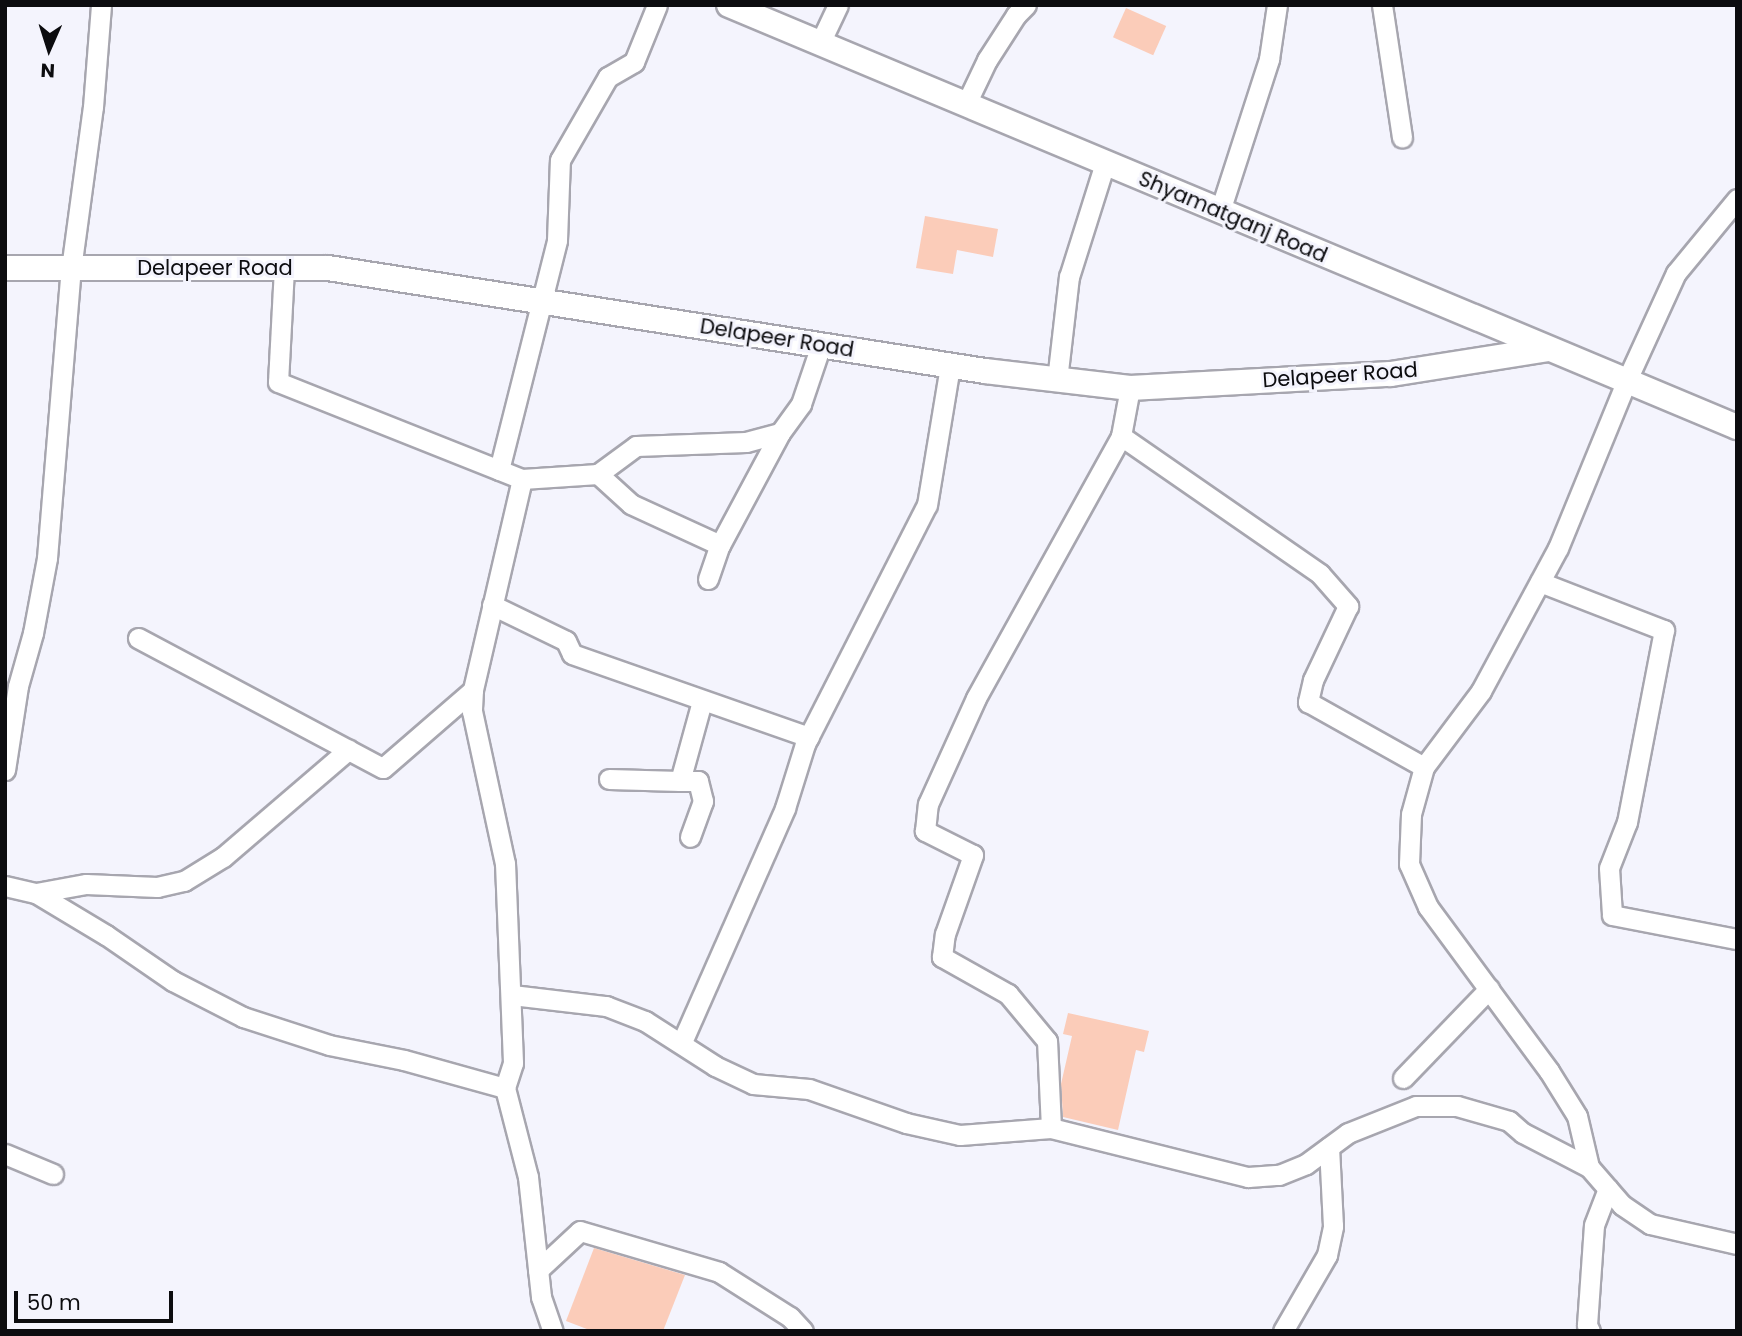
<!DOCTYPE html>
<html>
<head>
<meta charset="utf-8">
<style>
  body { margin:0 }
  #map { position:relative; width:1742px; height:1336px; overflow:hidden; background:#f4f4fd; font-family:Poppins,sans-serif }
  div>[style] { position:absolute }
  .building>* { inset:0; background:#fbccb9; transform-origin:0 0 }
  .roads { filter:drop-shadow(2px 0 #a7a6af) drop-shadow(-2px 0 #a7a6af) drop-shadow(0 2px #a7a6af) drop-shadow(0 -2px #a7a6af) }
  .minor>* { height:19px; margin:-9.5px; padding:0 9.5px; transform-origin:9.5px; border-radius:9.5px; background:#fff }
  .tertiary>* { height:24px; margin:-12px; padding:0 12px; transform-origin:12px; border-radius:12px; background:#fff }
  span { translate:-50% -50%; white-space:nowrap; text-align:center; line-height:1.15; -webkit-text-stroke:6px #f4f4fd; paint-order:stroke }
  .street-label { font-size:21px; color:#0c0c0f }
  .frame { position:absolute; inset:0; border:7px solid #0c0c0f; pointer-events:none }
  .north { position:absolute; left:14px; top:14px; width:70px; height:70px; -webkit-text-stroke:5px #f4f4fd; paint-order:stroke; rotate:183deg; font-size:19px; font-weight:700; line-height:28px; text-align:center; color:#0c0c0f }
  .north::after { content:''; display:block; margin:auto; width:24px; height:32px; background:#0c0c0f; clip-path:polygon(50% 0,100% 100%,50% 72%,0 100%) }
  .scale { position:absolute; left:14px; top:1291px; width:159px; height:32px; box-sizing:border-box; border:4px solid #0c0c0f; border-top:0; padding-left:9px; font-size:21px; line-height:24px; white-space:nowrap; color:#0c0c0f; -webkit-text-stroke:5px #f4f4fd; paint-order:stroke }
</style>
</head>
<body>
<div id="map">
  <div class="building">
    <i style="left:1126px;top:8px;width:44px;height:32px;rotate:24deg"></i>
    <i style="clip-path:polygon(925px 216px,998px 229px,993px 257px,957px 250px,953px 274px,916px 268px)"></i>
    <i style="clip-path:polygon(1068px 1013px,1149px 1031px,1144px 1052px,1136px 1050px,1118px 1130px,1063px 1117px,1061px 1084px,1072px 1036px,1063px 1034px)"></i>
    <i style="clip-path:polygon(594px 1248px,685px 1275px,663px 1331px,592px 1331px,566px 1321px)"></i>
  </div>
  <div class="roads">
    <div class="minor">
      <i style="left:1382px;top:5px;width:134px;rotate:81.4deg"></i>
      <i style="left:820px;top:43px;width:42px;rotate:-64.7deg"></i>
      <i style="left:966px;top:104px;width:49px;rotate:-64.5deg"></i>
      <i style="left:987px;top:60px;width:54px;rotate:-57.2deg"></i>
      <i style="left:1016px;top:15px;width:14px;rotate:-45deg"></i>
      <i style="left:1220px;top:211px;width:160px;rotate:-72.1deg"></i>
      <i style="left:1269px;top:59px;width:55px;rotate:-81.6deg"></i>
      <i style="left:284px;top:268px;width:114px;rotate:93deg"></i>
      <i style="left:278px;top:382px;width:263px;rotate:21.7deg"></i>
      <i style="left:522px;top:479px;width:76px;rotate:-3.8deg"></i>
      <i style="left:1057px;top:380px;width:104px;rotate:-83.4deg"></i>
      <i style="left:1069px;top:277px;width:120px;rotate:-72.5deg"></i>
      <i style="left:1121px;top:436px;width:242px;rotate:34.7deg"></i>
      <i style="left:1320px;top:574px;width:43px;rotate:48.8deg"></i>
      <i style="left:1348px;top:606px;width:82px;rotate:115.3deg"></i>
      <i style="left:1313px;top:680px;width:23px;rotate:103deg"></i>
      <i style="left:1308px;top:702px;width:133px;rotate:29.3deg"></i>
      <i style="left:499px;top:470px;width:237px;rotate:-75.8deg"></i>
      <i style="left:557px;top:240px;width:80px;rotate:-87.9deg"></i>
      <i style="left:560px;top:160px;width:96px;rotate:-60deg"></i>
      <i style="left:608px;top:77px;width:30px;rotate:-30deg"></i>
      <i style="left:634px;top:62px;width:61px;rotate:-68deg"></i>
      <i style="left:522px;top:479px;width:217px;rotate:103.1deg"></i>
      <i style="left:473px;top:690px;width:21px;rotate:93deg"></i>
      <i style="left:472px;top:711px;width:156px;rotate:77.8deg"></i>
      <i style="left:505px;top:863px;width:200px;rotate:87.7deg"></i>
      <i style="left:513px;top:1063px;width:26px;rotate:108deg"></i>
      <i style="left:505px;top:1088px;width:92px;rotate:75.5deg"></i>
      <i style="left:528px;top:1177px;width:121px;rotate:83.8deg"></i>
      <i style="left:541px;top:1297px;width:36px;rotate:71deg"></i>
      <i style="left:720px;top:545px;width:98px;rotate:-155.3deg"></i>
      <i style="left:631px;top:504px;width:45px;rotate:-137.7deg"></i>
      <i style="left:598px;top:474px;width:47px;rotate:-36.4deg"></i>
      <i style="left:636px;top:446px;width:110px;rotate:-2.1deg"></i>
      <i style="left:746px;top:442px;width:35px;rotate:-15deg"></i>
      <i style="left:780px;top:433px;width:36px;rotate:-54deg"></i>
      <i style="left:801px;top:404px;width:62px;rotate:-71.3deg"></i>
      <i style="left:708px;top:579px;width:36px;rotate:-71deg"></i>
      <i style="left:720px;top:545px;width:127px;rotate:-61.8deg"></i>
      <i style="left:1540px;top:582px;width:133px;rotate:21.2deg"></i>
      <i style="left:1664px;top:630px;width:196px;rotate:100.9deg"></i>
      <i style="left:1627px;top:822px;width:49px;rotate:111.4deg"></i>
      <i style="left:1609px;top:868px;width:47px;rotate:86.3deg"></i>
      <i style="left:1612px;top:915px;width:127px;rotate:10.9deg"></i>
      <i style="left:492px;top:605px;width:82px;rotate:25.9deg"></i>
      <i style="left:566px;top:641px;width:14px;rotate:65deg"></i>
      <i style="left:572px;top:654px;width:251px;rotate:19.3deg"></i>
      <i style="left:138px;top:638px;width:277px;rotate:28deg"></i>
      <i style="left:383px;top:768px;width:119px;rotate:-40.9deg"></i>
      <i style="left:5px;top:770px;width:85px;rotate:-81.2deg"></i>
      <i style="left:18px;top:686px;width:55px;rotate:-74.2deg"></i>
      <i style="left:33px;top:633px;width:76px;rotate:-79.4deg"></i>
      <i style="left:47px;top:558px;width:290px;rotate:-85.3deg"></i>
      <i style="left:71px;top:269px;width:163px;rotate:-82.3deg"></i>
      <i style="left:93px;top:107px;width:102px;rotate:-85.5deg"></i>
      <i style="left:609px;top:779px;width:71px;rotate:1.6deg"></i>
      <i style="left:680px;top:781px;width:83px;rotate:-74.6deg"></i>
      <i style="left:680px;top:781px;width:18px"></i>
      <i style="left:698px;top:781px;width:21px;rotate:76deg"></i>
      <i style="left:703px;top:801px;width:38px;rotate:110deg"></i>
      <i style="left:5px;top:886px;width:32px;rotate:13deg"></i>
      <i style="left:36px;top:893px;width:51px;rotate:-10.2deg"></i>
      <i style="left:86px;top:884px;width:71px;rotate:2.4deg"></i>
      <i style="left:157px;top:887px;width:28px;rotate:-13deg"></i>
      <i style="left:184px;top:881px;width:46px;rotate:-31.6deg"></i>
      <i style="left:223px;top:857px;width:165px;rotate:-40.6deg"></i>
      <i style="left:36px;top:893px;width:82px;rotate:31deg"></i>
      <i style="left:106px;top:935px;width:81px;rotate:34.5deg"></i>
      <i style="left:173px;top:981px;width:79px;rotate:27.2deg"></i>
      <i style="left:243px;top:1017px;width:90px;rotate:18deg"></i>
      <i style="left:329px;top:1045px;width:76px;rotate:11.3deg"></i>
      <i style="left:404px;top:1060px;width:105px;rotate:15.5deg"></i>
      <i style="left:512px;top:995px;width:95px;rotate:6.7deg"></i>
      <i style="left:606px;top:1006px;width:42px;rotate:21deg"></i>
      <i style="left:645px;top:1021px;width:83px;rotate:32.7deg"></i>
      <i style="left:715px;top:1066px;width:42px;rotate:25.3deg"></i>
      <i style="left:753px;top:1084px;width:56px;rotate:5.1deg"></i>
      <i style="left:809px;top:1089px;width:103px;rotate:19.3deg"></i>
      <i style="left:906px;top:1123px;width:55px;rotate:12.5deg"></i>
      <i style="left:960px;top:1135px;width:91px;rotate:-4.4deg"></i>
      <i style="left:1051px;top:1128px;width:203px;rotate:14deg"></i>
      <i style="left:1248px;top:1177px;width:31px;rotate:-4deg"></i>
      <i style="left:1279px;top:1175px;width:29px;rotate:-22deg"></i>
      <i style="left:1306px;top:1164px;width:52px;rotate:-36.4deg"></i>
      <i style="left:1348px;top:1133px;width:73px;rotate:-21.7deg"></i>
      <i style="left:1416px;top:1106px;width:41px"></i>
      <i style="left:1457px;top:1106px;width:54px;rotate:16.1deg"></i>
      <i style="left:1509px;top:1121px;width:18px;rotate:41deg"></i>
      <i style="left:1523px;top:1133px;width:74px;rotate:27.3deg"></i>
      <i style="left:1589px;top:1167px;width:50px;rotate:49deg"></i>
      <i style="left:1622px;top:1205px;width:34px;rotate:34deg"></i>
      <i style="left:1650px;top:1224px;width:89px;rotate:12.9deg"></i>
      <i style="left:682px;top:1042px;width:256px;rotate:-66.2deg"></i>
      <i style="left:785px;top:808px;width:67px;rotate:-72.6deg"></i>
      <i style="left:805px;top:744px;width:268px;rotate:-63deg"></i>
      <i style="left:927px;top:505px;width:141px;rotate:-80.6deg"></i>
      <i style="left:1403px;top:1078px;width:124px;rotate:-46deg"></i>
      <i style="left:1051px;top:1128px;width:87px;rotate:-92.6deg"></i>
      <i style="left:1047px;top:1041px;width:61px;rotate:-129.7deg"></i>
      <i style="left:1008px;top:994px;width:76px;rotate:-150.7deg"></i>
      <i style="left:942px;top:957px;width:23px;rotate:-83deg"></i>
      <i style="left:945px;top:934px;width:84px;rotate:-70.5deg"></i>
      <i style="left:973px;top:855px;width:54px;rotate:-153.4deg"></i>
      <i style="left:925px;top:831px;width:27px;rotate:-84deg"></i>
      <i style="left:928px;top:804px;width:116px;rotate:-65.6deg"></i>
      <i style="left:976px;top:698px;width:299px;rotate:-61deg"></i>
      <i style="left:1121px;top:436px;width:49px;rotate:-79.4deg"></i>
      <i style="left:5px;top:1154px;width:52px;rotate:22.6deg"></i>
      <i style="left:1589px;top:1167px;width:52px;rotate:-103.2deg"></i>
      <i style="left:1577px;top:1116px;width:53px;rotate:-121.9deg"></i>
      <i style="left:1549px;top:1071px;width:204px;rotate:-126.4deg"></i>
      <i style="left:1428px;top:907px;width:47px;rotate:-113.8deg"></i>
      <i style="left:1409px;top:864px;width:50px;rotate:-87.7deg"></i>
      <i style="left:1411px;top:814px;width:49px;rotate:-74.5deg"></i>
      <i style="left:1424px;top:767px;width:95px;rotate:-53.1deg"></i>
      <i style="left:1481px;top:691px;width:162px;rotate:-61.7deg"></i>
      <i style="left:1558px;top:548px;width:179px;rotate:-67.7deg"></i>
      <i style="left:1626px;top:382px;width:120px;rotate:-65.4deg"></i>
      <i style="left:1676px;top:273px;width:96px;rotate:-50.5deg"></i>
      <i style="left:538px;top:1270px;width:57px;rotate:-42.9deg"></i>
      <i style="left:580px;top:1231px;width:145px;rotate:16.4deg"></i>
      <i style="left:719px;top:1272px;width:84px;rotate:32.4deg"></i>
      <i style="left:790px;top:1317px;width:19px;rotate:47deg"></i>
      <i style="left:1283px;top:1331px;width:88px;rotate:-59.9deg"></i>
      <i style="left:1327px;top:1255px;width:30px;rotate:-78deg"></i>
      <i style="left:1333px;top:1226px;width:79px;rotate:-92.9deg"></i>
      <i style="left:1590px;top:1331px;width:7px;rotate:-117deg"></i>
      <i style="left:1587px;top:1325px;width:100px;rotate:-86deg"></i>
      <i style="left:1594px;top:1225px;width:39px;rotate:-69deg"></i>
    </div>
    <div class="tertiary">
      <i style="left:729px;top:5px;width:1093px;rotate:22.72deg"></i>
      <i style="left:5px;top:268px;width:323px"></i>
      <i style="left:328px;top:268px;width:665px;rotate:8.91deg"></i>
      <i style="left:985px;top:371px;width:146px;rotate:6.7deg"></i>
      <i style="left:1130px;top:388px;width:261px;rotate:-3.1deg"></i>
      <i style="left:1391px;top:374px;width:159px;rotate:-9deg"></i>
    </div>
  </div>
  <div class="street-label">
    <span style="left:1233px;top:217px;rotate:23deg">Shyamatganj Road</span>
    <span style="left:215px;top:268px">Delapeer Road</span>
    <span style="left:777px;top:338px;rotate:9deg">Delapeer Road</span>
    <span style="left:1340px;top:375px;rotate:-4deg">Delapeer Road</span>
  </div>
  <div class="frame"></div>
  <div class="north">N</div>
  <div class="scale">50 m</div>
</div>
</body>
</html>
